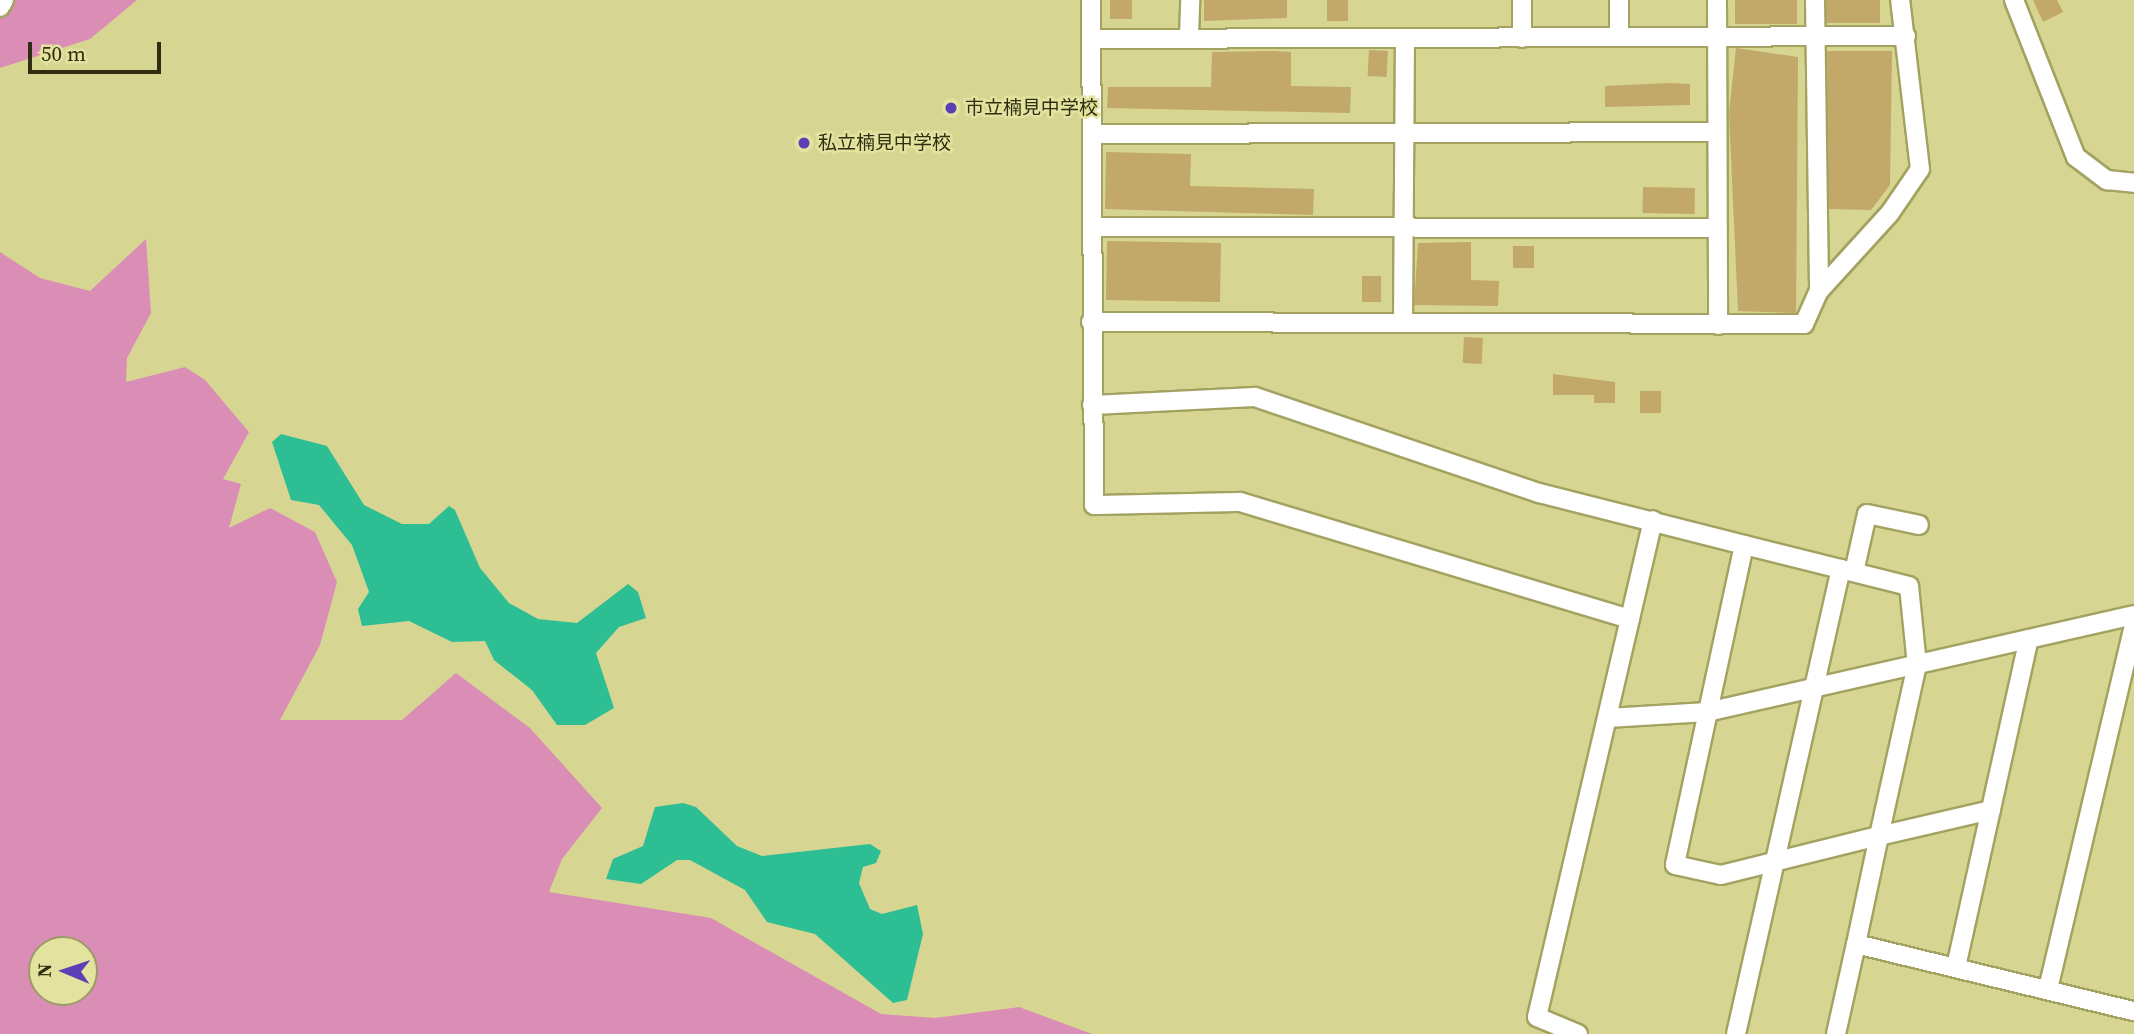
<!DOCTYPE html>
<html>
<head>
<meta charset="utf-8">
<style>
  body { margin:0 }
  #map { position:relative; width:2134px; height:1034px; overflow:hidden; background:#d6d592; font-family:"Source Serif 4","Noto Sans JP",serif }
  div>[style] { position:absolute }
  .green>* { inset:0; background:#da8eb5 }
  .water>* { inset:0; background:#2ebe93 }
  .building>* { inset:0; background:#c2a869; transform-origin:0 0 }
  .roads { filter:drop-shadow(2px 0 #a3a261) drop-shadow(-2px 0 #a3a261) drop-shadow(0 2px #a3a261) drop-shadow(0 -2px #a3a261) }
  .minor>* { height:18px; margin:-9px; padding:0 9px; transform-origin:9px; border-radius:9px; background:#fff }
  .dots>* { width:19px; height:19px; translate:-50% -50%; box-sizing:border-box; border:4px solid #e3e39f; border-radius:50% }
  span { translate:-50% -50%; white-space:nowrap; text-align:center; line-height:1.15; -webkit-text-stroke:5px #e3e39f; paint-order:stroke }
  .poi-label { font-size:19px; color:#2f2e13 }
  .left { translate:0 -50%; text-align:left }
  .north { position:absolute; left:28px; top:936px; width:70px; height:70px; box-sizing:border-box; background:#e3e39f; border:2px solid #9b9b67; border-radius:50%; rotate:272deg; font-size:19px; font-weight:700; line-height:28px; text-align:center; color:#2f2e13 }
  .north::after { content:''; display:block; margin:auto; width:24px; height:32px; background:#5a3fb7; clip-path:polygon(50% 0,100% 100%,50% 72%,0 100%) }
  .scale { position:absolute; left:28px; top:42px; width:133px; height:32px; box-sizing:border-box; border:4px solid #2f2e13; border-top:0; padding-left:9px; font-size:21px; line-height:24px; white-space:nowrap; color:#2f2e13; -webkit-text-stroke:5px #e3e39f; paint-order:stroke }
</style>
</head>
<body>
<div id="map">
  <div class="green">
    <i style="clip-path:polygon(0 0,137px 0,90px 39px,0 68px)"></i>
    <i style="clip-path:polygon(evenodd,146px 239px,151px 313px,127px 358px,126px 382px,185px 367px,205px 380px,249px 432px,223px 479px,241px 484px,229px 528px,270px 508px,315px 532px,337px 582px,320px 645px,280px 720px,402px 720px,456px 673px,530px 728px,602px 808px,562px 859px,549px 892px,711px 918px,881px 1014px,935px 1018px,1019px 1007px,1092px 1034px,0 1034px,0 252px,40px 278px,90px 291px,146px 239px,84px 950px,84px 992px,42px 992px,42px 950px,84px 950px)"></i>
  </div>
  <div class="water">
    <i style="clip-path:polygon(281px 434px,327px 446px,364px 505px,402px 524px,429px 524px,449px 506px,455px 510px,480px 568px,509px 603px,538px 619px,577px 623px,628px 584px,638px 592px,646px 618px,619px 627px,596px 653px,614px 708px,585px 725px,557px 725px,532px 690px,494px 660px,485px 641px,452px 642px,409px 621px,362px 626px,358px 609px,369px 592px,352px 545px,319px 505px,291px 500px,272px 442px)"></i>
    <i style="clip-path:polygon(683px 803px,696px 807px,737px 846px,762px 856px,870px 844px,881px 851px,876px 863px,863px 867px,859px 883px,870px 909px,882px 914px,917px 905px,923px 934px,907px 1000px,893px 1003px,815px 934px,767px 922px,745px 890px,690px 860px,677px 860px,641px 884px,606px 879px,613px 859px,643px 846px,655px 807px)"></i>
  </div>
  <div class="building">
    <i style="left:1110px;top:0;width:22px;height:19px"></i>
    <i style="clip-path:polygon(1204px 0,1287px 0,1287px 18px,1204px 21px)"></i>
    <i style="left:1327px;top:0;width:21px;height:21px"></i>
    <i style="left:1735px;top:0;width:62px;height:24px"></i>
    <i style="left:1826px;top:0;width:54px;height:23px"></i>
    <i style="clip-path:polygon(2033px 0,2057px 0,2063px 12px,2043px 22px)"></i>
    <i style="clip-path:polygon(1736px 48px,1798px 57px,1796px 313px,1738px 311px,1729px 113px)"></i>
    <i style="left:1369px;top:50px;width:19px;height:26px;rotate:3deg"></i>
    <i style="clip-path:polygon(1272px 51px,1291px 52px,1291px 86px,1351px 87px,1350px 113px,1107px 108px,1108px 87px,1211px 87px,1212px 52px)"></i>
    <i style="clip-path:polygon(1827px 51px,1892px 51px,1890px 185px,1871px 210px,1829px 209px)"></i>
    <i style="clip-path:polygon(1669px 83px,1690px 84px,1690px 105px,1605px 107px,1605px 86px)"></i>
    <i style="clip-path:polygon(1106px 152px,1191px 154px,1190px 186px,1314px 189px,1313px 215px,1105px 209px)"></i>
    <i style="left:1643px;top:187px;width:52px;height:26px;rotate:1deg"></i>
    <i style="clip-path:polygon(1471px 242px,1471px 280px,1499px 281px,1498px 306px,1414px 305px,1418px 243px)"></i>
    <i style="left:1221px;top:243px;width:59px;height:114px;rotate:91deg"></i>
    <i style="left:1513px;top:246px;width:21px;height:22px"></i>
    <i style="left:1362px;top:276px;width:19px;height:26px"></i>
    <i style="left:1464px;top:337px;width:19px;height:26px;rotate:3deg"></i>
    <i style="clip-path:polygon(1553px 374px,1615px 382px,1615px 403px,1594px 403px,1594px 395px,1553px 395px)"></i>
    <i style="left:1640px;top:391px;width:21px;height:22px"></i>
  </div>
  <div class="roads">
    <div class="minor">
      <i style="left:1091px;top:0;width:505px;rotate:89.66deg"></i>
      <i style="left:1094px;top:505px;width:146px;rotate:-1.2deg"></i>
      <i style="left:1240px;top:502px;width:407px;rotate:16.7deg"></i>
      <i style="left:1522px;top:0;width:38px;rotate:90deg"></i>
      <i style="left:1717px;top:0;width:325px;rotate:89.8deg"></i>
      <i style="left:1815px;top:0;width:291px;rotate:89.2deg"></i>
      <i style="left:2014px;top:0;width:169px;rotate:68.5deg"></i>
      <i style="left:2076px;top:157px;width:39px;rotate:37deg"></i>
      <i style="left:2107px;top:180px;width:27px;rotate:6deg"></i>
      <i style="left:0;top:7px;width:8px;rotate:-60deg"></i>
      <i style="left:1189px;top:36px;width:36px;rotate:-88deg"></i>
      <i style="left:1619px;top:37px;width:37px;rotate:-90deg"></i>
      <i style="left:1091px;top:39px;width:815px;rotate:-0.21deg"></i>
      <i style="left:1093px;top:134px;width:623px;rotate:-0.18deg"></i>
      <i style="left:1092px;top:227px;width:625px;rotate:0.09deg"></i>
      <i style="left:1091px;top:322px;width:713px;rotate:0.16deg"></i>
      <i style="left:1804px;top:324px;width:36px;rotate:-66deg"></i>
      <i style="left:1819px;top:291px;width:105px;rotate:-47.7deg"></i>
      <i style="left:1890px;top:213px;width:53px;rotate:-55.7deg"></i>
      <i style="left:1920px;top:169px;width:170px;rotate:-96.7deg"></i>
      <i style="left:1403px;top:323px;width:285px;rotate:-89.6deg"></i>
      <i style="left:1092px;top:405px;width:163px;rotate:-2.8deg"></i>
      <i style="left:1255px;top:397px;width:300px;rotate:18.7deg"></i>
      <i style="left:1539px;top:493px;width:211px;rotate:14.2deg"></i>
      <i style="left:1854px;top:572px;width:59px;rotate:-77.4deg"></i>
      <i style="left:1867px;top:514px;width:53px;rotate:11.9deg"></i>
      <i style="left:1608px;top:718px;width:99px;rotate:-3.5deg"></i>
      <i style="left:1707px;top:712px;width:438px;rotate:-12.8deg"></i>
      <i style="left:1856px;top:944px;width:110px;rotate:-78deg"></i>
      <i style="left:1879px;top:836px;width:175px;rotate:-77.5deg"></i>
      <i style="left:1917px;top:665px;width:79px;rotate:-95.8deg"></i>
      <i style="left:1909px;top:586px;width:170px;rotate:-166deg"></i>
      <i style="left:1744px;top:545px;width:327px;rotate:102.2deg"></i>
      <i style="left:1675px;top:865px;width:47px;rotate:12.3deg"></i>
      <i style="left:1721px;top:875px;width:163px;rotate:-13.9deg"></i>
      <i style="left:1879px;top:836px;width:115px;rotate:-13.1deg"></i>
      <i style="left:1956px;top:967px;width:336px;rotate:-77.5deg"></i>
      <i style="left:2048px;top:989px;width:373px;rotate:-76.7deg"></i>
      <i style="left:1578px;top:1034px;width:44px;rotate:-157.5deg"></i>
      <i style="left:1537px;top:1017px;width:510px;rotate:-76.86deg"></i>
      <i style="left:1736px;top:1034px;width:477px;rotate:-77.3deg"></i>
      <i style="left:1836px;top:1034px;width:92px;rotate:-77.5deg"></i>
      <i style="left:1856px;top:944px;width:286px;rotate:13.6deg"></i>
    </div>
  </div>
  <div class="dots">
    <i style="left:951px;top:108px;background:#5a3fb7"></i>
    <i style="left:804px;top:143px;background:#5a3fb7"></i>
  </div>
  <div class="poi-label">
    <span class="left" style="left:965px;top:108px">市立楠見中学校</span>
    <span class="left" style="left:818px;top:143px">私立楠見中学校</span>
  </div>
  <div class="north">N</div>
  <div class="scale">50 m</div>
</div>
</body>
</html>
